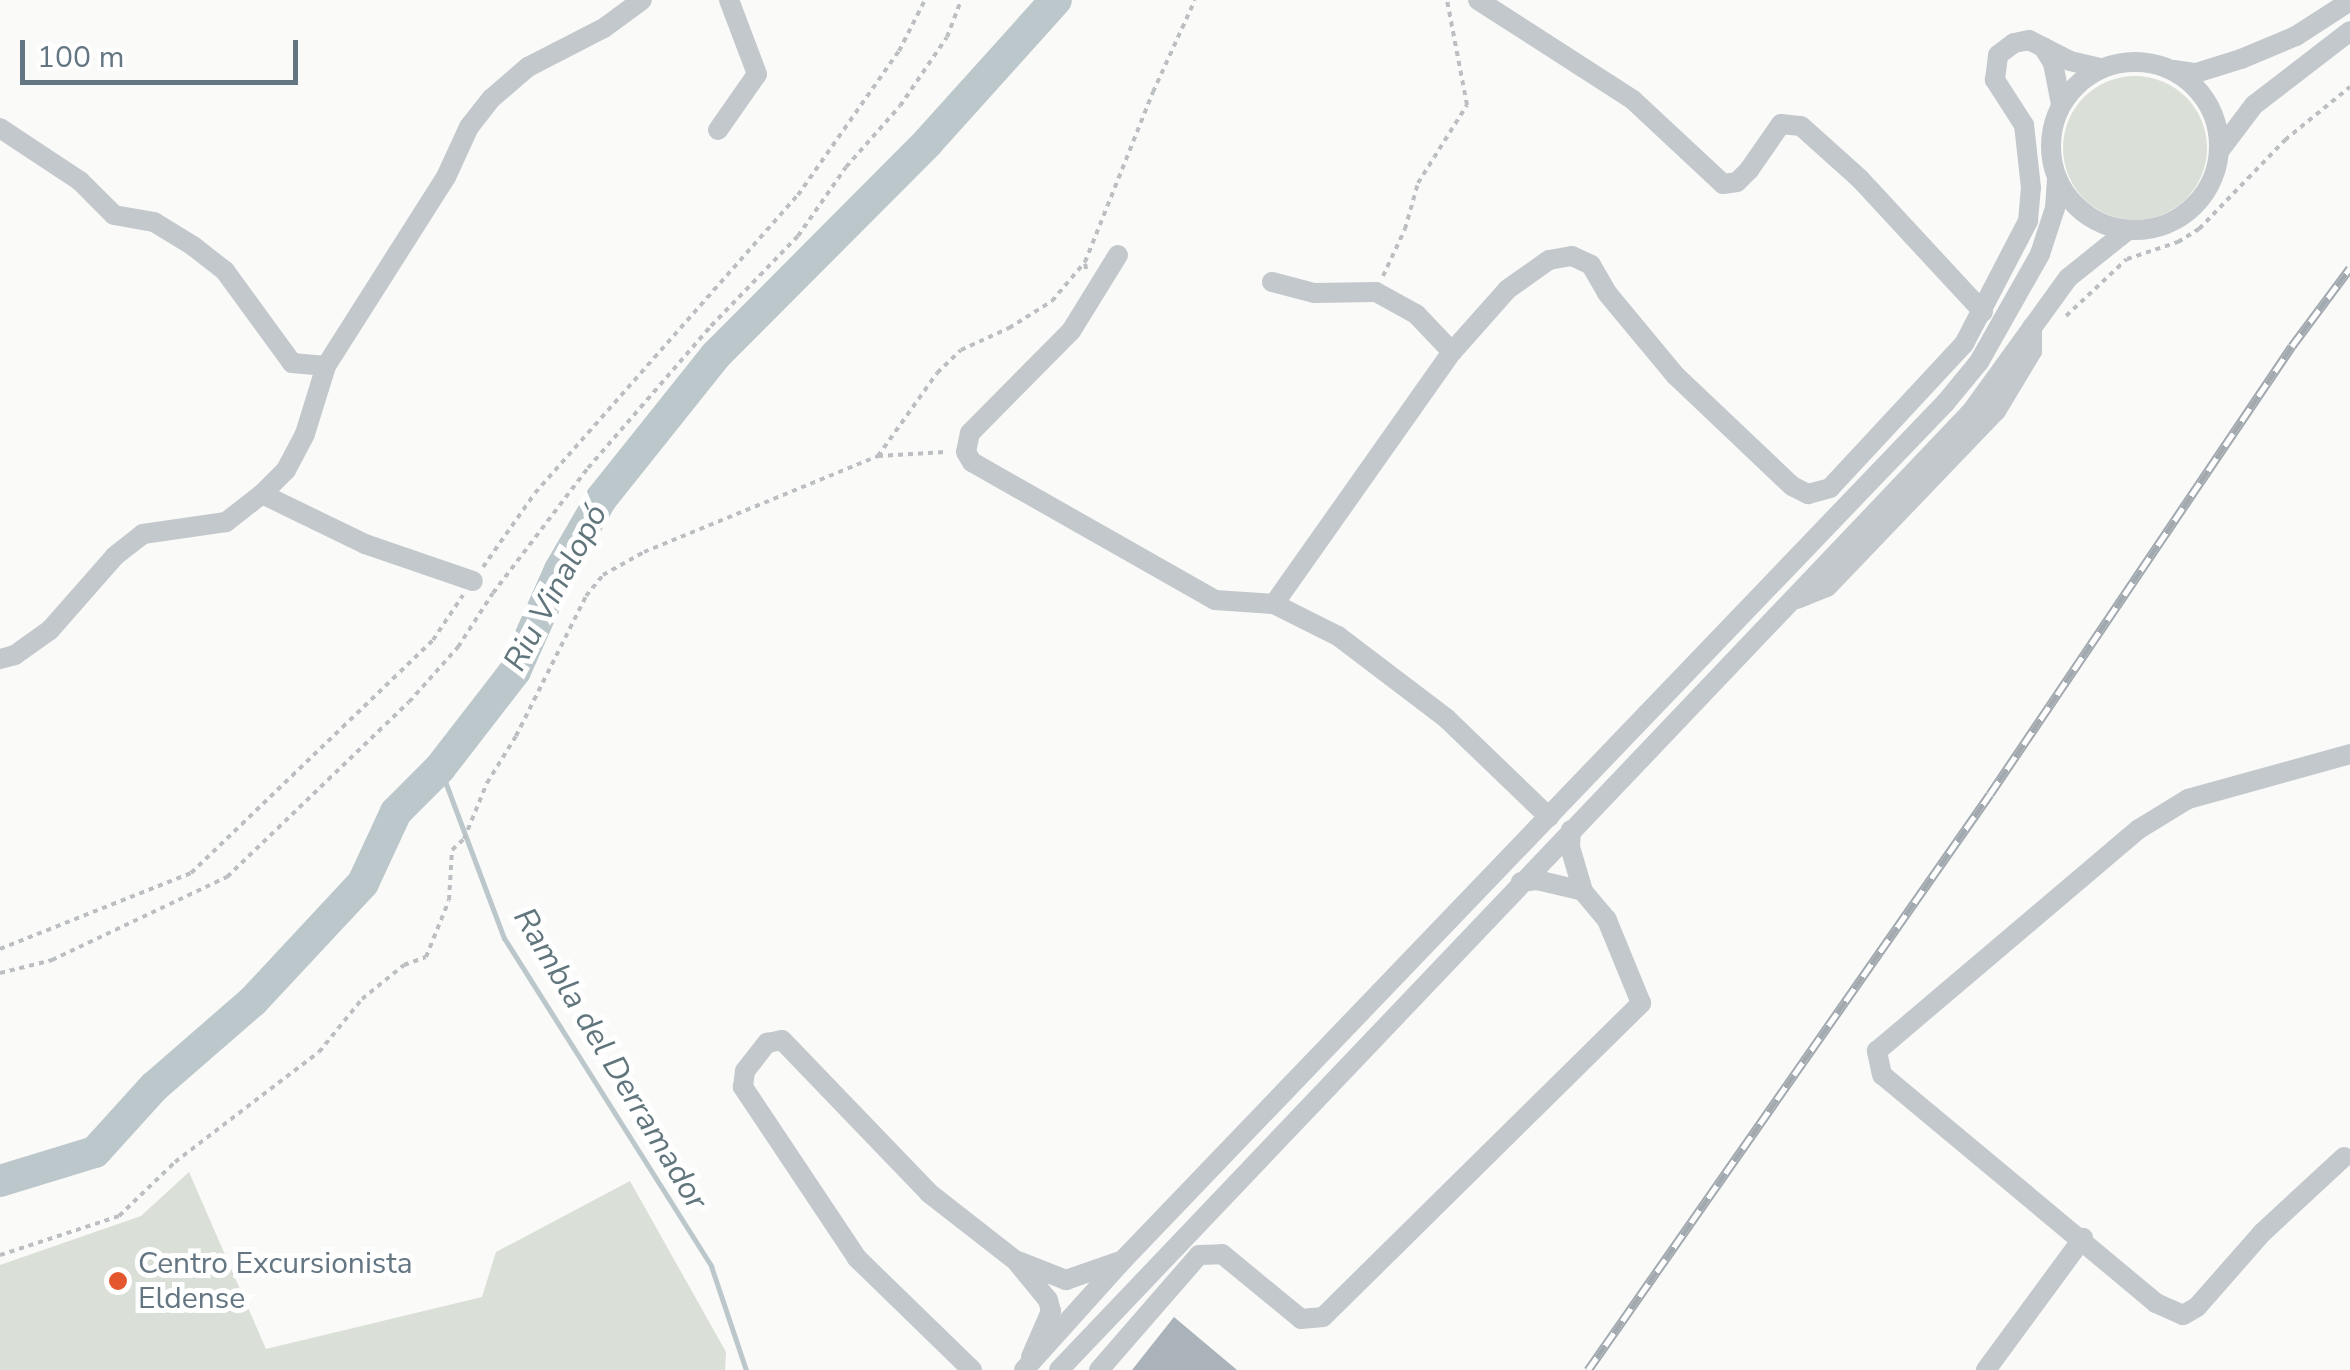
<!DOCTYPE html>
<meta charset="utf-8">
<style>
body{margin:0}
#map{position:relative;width:2350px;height:1370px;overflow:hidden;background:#fafaf8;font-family:"Nunito Sans",sans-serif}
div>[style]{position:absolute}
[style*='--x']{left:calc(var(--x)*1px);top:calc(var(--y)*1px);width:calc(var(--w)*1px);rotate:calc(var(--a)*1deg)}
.green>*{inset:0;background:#dadfd7}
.round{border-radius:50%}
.stream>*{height:5px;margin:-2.5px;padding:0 2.5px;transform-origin:2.5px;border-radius:2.5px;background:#bbc7cb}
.river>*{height:32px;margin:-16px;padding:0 16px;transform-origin:16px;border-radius:16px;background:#bbc7cb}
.building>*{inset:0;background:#aab3b9}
.path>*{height:4px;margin-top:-2px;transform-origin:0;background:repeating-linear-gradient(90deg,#bbbfc2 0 5px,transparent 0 10px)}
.minor>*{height:20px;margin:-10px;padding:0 10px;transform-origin:10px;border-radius:10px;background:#c3c8cc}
.minor>.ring{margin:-10px;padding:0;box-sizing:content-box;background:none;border:20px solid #c3c8cc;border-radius:50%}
.rail>*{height:9px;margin-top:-4.5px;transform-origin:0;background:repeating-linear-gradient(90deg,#fff 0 15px,#a2aab0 0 30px);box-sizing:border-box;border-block:2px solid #a2aab0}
.dots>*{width:28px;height:28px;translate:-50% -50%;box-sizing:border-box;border:5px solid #fff;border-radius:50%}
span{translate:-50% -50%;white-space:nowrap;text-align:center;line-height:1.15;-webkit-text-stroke:10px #fff;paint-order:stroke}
.poi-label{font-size:30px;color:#657683}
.left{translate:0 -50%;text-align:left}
.water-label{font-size:32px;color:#60757c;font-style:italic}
.scale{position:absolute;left:20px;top:40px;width:278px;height:45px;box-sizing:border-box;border:5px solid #657683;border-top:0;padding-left:12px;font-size:30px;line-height:35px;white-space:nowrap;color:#657683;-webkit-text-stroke:8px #fff;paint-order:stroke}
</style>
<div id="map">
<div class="green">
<div class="round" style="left:2063px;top:76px;width:144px;height:144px"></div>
<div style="clip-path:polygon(189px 1172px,266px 1349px,482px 1297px,496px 1252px,630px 1181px,726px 1352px,725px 1370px,0 1370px,0 1265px,141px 1216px)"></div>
</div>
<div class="stream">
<div style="--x:440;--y:768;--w:182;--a:69.4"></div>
<div style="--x:504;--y:938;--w:388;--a:57.7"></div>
<div style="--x:711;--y:1266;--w:110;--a:71.4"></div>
</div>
<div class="river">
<div style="--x:0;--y:1181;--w:99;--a:-17"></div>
<div style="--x:95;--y:1152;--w:88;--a:-47.8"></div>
<div style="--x:154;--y:1087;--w:131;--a:-41"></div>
<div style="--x:253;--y:1001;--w:161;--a:-47"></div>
<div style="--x:363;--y:883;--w:78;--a:-65.1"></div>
<div style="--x:396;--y:812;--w:62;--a:-45"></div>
<div style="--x:440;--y:768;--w:123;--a:-52.3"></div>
<div style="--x:515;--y:671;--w:111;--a:-66"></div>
<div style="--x:560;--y:570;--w:82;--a:-60"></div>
<div style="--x:601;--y:499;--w:183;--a:-51.4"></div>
<div style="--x:715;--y:356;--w:302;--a:-45.1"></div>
<div style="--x:928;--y:142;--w:191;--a:-48"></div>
</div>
<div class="building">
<div style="clip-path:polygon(1174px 1317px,1237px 1370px,1132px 1370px)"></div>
</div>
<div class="path">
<div style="--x:1086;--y:269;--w:7;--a:-98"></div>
<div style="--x:1085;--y:262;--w:183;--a:-68.2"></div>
<div style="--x:1153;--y:92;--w:101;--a:-65.5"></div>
<div style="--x:1383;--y:276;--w:52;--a:-64.9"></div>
<div style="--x:1405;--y:229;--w:48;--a:-74.2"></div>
<div style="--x:1418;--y:183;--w:92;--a:-57.9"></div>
<div style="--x:1467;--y:105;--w:107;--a:-100.8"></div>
<div style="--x:2066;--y:316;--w:83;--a:-43.1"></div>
<div style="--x:2127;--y:259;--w:54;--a:-18.4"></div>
<div style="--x:2178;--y:242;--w:25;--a:-32"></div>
<div style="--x:2199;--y:229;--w:124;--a:-46"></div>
<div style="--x:2285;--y:140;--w:84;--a:-39.2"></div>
<div style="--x:878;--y:456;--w:102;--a:-54.6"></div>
<div style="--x:937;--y:373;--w:33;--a:-44"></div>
<div style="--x:961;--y:350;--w:53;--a:-24.6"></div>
<div style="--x:1009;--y:328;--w:51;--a:-32.1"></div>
<div style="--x:1052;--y:301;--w:51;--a:-49.8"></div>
<div style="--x:483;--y:567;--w:90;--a:-54.9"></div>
<div style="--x:535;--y:493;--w:397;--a:-48.6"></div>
<div style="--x:798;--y:195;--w:176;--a:-55"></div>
<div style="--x:899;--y:51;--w:57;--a:-63"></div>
<div style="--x:0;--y:949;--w:206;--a:-21.7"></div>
<div style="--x:191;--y:873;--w:336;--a:-43.9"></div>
<div style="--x:433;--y:640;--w:54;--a:-56.3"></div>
<div style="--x:0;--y:973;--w:54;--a:-14"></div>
<div style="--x:52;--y:960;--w:194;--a:-25.4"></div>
<div style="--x:227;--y:877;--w:252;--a:-43.9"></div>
<div style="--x:409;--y:702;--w:74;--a:-48.3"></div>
<div style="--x:458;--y:647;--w:64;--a:-57.1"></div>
<div style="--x:493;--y:593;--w:157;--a:-52.8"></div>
<div style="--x:588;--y:468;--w:188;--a:-49.1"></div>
<div style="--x:711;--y:326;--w:125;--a:-46"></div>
<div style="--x:798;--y:236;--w:84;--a:-55.2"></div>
<div style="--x:846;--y:167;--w:81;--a:-48.5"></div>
<div style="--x:900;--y:106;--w:83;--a:-55.7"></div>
<div style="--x:947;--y:37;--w:40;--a:-69"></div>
<div style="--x:0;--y:1255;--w:125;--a:-18.1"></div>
<div style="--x:119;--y:1216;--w:78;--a:-44"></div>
<div style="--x:175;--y:1162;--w:181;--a:-37.4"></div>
<div style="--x:319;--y:1052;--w:68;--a:-50.9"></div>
<div style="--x:362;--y:999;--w:54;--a:-39"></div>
<div style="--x:404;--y:965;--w:23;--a:-20"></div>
<div style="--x:426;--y:957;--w:61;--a:-68"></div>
<div style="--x:449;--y:900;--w:50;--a:-86.6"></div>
<div style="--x:452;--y:850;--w:16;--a:-43"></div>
<div style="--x:464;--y:839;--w:61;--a:-67.7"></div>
<div style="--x:487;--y:783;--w:55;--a:-58.3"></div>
<div style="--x:516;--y:736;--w:157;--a:-63.4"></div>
<div style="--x:586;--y:596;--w:27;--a:-51"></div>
<div style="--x:603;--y:575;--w:47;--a:-29.3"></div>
<div style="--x:644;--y:552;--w:253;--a:-22.3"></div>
<div style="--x:878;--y:456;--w:68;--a:-3.4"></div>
</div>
<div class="minor">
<div style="--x:1478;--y:0;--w:184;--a:32.8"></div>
<div style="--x:1633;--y:100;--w:123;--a:43"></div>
<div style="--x:1723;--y:184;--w:14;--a:-8"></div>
<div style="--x:1737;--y:182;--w:17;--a:-45"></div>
<div style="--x:1749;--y:170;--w:56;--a:-55.2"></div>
<div style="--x:1781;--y:124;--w:20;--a:6"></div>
<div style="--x:1801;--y:126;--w:79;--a:41.9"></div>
<div style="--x:1860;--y:179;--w:181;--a:47.2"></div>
<div style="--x:2043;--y:47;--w:19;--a:58"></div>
<div style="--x:2053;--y:63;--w:42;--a:79"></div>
<div class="ring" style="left:2051px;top:62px;width:148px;height:148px"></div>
<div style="--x:2174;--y:70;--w:22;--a:8"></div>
<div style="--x:2196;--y:73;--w:47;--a:-17.3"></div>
<div style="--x:2241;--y:59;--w:60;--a:-22.7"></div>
<div style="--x:2296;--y:36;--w:64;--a:-32.9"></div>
<div style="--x:0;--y:128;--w:96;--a:33.5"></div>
<div style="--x:80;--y:181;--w:48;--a:45"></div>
<div style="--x:114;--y:215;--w:41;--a:9.9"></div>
<div style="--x:154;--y:222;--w:46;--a:31.6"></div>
<div style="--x:193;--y:246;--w:41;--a:38"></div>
<div style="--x:225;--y:271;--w:114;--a:53.9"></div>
<div style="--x:292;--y:363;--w:34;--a:5"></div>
<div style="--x:326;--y:366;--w:71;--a:107.2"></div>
<div style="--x:305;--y:434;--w:41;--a:117.8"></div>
<div style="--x:286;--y:470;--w:34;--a:135"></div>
<div style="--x:262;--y:494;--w:46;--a:142.1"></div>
<div style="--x:226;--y:522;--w:84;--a:171.8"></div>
<div style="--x:143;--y:534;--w:36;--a:142"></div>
<div style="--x:115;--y:556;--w:98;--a:131.3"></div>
<div style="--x:50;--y:630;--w:43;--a:144.5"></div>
<div style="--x:15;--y:655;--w:16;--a:165"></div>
<div style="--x:718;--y:130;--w:68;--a:-55.1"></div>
<div style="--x:757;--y:74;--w:79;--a:-110.7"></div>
<div style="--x:2220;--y:150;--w:56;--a:-52.9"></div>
<div style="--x:2254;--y:105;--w:121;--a:-37.6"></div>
<div style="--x:1118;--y:255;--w:89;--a:121.7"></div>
<div style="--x:1071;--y:331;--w:144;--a:134.7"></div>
<div style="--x:970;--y:433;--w:19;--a:102"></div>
<div style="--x:966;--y:452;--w:12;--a:59"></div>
<div style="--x:972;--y:462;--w:279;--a:29.6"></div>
<div style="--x:1215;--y:600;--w:59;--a:3.9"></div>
<div style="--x:1274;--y:604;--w:72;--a:26.6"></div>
<div style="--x:1338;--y:636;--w:136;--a:37.2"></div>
<div style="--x:1446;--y:718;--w:143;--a:43.9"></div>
<div style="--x:1272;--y:282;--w:43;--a:14.7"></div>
<div style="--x:1314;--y:293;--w:62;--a:-0.9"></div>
<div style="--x:1376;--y:292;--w:46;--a:28.8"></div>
<div style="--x:1416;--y:314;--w:52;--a:46.5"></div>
<div style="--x:326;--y:366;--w:224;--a:-57.6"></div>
<div style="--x:446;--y:177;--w:55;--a:-65.3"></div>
<div style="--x:469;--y:127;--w:37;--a:-52"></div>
<div style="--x:492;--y:98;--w:48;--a:-40.7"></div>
<div style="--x:528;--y:67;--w:85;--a:-27.2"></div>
<div style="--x:604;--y:28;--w:47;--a:-36.4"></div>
<div style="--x:262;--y:494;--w:114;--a:25.9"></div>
<div style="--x:365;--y:544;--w:114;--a:18.9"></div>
<div style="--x:1797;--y:599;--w:32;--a:-22"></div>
<div style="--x:1827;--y:587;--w:244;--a:-46.2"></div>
<div style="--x:1996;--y:411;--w:70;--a:-59"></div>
<div style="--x:2032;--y:351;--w:24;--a:-90"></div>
<div style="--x:1274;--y:604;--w:309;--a:-54.8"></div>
<div style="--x:1452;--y:352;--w:84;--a:-48.4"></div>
<div style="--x:1508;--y:289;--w:50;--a:-35.3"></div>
<div style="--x:1549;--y:260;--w:23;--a:-10"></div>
<div style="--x:1572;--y:256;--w:21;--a:25"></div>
<div style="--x:1591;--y:265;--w:32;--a:60"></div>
<div style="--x:1607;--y:293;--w:107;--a:50.3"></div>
<div style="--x:1675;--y:375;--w:161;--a:43.5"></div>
<div style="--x:1792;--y:486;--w:18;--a:27"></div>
<div style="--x:1808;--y:494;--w:23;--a:-15"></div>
<div style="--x:1830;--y:488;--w:197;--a:-47.1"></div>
<div style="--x:1964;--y:344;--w:139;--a:-62.5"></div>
<div style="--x:2028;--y:221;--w:33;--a:-85"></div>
<div style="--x:2031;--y:188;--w:63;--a:-96.3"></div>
<div style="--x:2024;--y:125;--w:54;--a:-122.8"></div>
<div style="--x:1995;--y:80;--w:25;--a:-83"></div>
<div style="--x:1998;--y:55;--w:20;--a:-37"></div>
<div style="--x:2014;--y:43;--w:15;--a:-11"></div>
<div style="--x:2029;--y:40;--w:46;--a:27.1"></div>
<div style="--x:2070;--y:61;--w:32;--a:13"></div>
<div style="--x:1521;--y:882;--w:16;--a:-7"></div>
<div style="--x:1537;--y:880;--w:47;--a:13.4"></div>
<div style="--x:2344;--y:1157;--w:112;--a:137.2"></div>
<div style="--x:2262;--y:1233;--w:98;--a:131.3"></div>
<div style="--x:2197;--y:1307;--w:16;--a:150"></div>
<div style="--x:2183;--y:1315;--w:30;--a:-156"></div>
<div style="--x:2156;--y:1303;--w:356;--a:-140.2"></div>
<div style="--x:1882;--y:1075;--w:25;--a:-102"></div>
<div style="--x:1877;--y:1051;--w:343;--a:-40.3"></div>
<div style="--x:2139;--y:829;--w:57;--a:-31.5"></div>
<div style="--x:2188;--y:799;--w:168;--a:-15.5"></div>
<div style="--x:1018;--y:1261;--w:52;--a:21.6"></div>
<div style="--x:1066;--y:1280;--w:54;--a:-19.4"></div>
<div style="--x:972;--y:1370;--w:161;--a:-135.8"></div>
<div style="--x:857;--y:1258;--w:206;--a:-123.7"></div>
<div style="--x:743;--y:1087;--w:16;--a:-83"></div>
<div style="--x:745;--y:1071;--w:36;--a:-52"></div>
<div style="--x:767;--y:1043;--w:15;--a:-11"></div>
<div style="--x:782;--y:1040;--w:212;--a:46.1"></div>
<div style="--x:929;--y:1193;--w:110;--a:38"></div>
<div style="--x:1016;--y:1261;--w:50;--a:50.6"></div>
<div style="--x:1048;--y:1300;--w:11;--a:75"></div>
<div style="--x:1051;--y:1311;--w:50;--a:113.5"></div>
<div style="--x:1024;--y:1370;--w:148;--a:-48"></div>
<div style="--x:1123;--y:1260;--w:1189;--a:-46.19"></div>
<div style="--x:1946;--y:402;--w:52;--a:-50.5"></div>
<div style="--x:1979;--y:362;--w:124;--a:-60.5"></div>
<div style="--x:2040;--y:254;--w:48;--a:-71.9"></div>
<div style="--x:2055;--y:208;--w:30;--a:-86"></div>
<div style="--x:1059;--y:1370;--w:1323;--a:-46.41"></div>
<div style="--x:1971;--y:412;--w:165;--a:-54.1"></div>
<div style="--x:2068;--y:278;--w:77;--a:-38.7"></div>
<div style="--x:1099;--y:1370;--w:152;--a:-49"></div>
<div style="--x:1199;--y:1255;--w:23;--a:-2"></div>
<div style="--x:1222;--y:1254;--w:102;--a:39.4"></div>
<div style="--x:1301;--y:1319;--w:22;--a:-5"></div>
<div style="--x:1323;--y:1317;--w:447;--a:-44.6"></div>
<div style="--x:1641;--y:1003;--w:90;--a:-112.3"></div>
<div style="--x:1607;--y:920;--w:38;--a:-130"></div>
<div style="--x:1583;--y:891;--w:46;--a:-106.5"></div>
<div style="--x:1570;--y:847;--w:17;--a:-87"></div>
<div style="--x:1986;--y:1370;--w:164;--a:-53.7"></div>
</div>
<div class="rail">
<div style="--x:1588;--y:1370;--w:702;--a:-55.09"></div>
<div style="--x:1990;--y:794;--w:540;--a:-56.02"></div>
<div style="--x:2292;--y:346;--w:97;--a:-53.4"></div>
</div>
<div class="dots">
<div style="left:118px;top:1281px;background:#e4572e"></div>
</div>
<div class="poi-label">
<span class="left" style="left:138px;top:1281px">Centro Excursionista<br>Eldense</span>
</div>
<div class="water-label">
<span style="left:556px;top:588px;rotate:-62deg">Riu Vinalopó</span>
<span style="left:610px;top:1059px;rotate:59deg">Rambla del Derramador</span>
</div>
<div class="scale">100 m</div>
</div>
